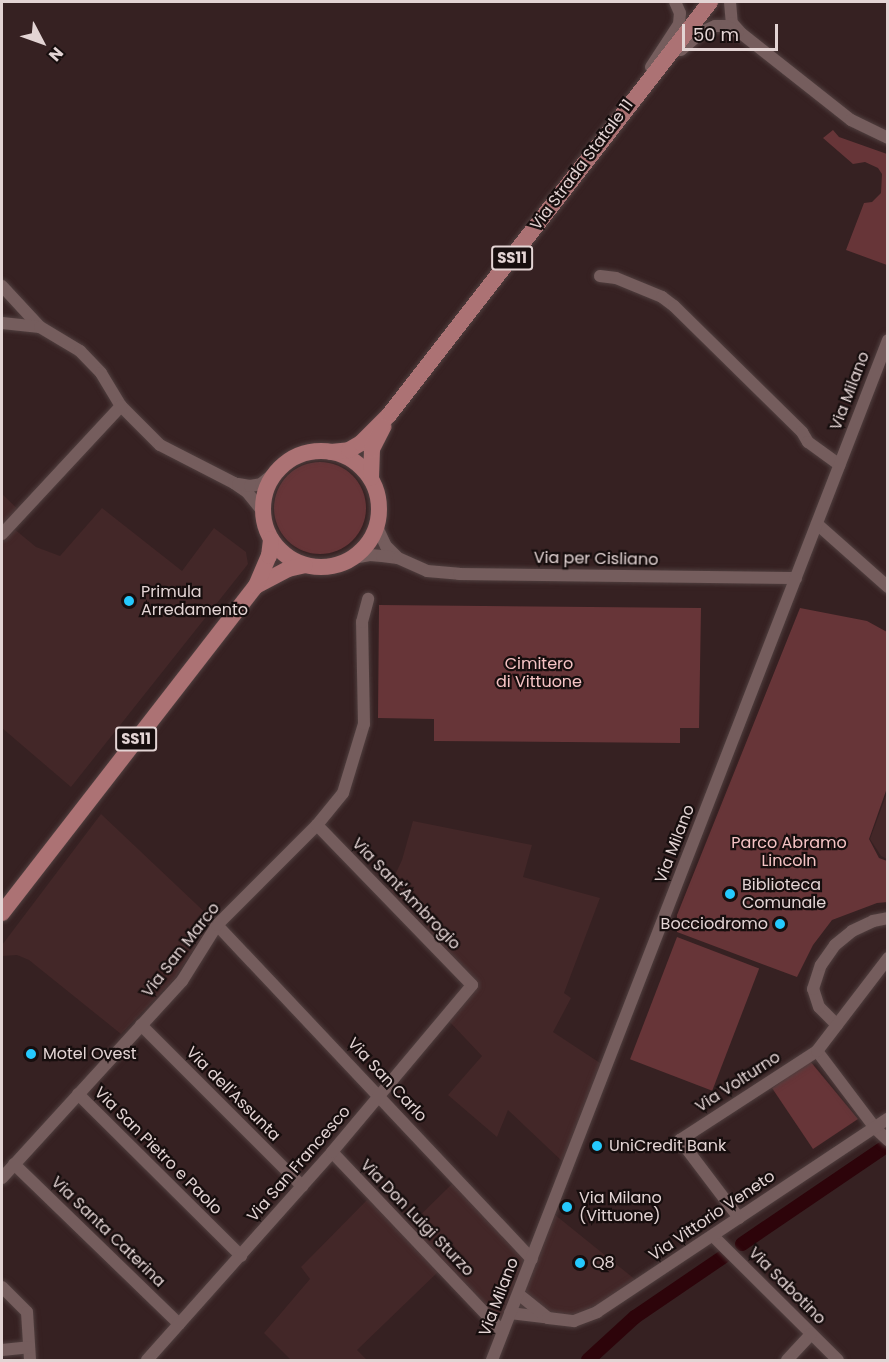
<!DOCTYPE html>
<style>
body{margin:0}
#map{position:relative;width:889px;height:1362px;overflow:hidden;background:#362122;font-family:Poppins,sans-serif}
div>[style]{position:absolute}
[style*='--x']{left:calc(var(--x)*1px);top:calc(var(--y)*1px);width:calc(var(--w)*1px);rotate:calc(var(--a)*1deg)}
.built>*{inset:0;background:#432728}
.green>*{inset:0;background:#673538;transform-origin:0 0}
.round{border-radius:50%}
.canal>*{height:14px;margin:-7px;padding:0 7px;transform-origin:7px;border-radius:7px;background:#2d040a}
.roads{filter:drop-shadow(0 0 2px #503f3f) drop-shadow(0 0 2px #503f3f)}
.minor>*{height:12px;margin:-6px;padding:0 6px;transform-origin:6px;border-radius:6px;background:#755d5d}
.major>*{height:16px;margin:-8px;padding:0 8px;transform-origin:8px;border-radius:8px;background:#ac7274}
.major>.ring{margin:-8px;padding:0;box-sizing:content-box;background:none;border:16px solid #ac7274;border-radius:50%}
.dots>*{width:16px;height:16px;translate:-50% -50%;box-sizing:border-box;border:3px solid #170e0e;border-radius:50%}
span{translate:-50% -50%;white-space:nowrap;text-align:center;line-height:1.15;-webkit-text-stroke:4.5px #170e0e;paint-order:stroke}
.shield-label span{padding:2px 4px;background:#170e0e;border:2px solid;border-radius:4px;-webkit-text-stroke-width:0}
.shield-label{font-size:15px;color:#e3d4d4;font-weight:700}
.street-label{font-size:16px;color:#e3d4d4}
.poi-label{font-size:16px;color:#e3d4d4}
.left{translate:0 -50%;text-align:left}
.right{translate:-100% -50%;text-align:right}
.park-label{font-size:16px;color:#f5c3c4}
.frame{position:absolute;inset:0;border:3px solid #e3d4d4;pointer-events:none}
.north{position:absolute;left:12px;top:12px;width:60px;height:60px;-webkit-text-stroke:4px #170e0e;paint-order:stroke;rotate:131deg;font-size:16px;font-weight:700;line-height:24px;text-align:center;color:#e3d4d4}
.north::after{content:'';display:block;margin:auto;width:21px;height:27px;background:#e3d4d4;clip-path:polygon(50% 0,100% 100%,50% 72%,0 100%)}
.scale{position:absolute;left:682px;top:24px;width:96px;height:27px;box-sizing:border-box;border:3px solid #e3d4d4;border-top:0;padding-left:8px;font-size:18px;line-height:21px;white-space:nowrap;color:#e3d4d4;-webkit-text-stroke:4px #170e0e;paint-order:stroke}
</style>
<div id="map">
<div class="built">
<div style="clip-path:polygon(2px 494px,25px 516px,13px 528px,36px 547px,60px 556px,102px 508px,182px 571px,214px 528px,246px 552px,248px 564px,71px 787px,2px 728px)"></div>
<div style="clip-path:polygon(887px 793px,887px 859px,881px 856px,870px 839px)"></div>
<div style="clip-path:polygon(101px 814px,213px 920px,175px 978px,121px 1034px,29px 960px,17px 955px,2px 956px,2px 945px)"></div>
<div style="clip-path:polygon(413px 821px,532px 845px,523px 877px,600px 898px,564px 993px,571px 998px,553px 1032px,603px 1065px,564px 1163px,508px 1110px,497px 1137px,448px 1095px,482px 1056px,448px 1020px,478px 986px,387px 892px,402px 860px)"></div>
<div style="clip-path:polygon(454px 1182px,527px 1260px,498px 1332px,439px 1271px,357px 1350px,367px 1360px,291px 1360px,264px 1333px,310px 1279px,301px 1267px,369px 1198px,402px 1233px)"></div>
<div style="clip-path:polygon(554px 1214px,637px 1281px,596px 1308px,574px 1317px,550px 1314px,523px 1292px)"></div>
</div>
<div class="green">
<div style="clip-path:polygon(833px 130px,839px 137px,887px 154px,887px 265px,846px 250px,864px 203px,872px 202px,881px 193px,882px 174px,878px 168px,865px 162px,853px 164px,823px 138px)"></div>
<div class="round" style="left:274px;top:462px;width:92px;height:92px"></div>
<div style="clip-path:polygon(379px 605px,701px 608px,699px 728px,680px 728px,680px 743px,434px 741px,434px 719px,378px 718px)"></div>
<div style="clip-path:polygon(800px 608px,867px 621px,887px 632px,887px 788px,869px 839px,879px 858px,887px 861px,888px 902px,877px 903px,832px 920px,813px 945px,797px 977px,677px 932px,677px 915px)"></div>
<div style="left:677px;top:937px;width:88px;height:131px;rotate:21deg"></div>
<div style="clip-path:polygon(810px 1061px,858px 1119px,813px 1149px,772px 1088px)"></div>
</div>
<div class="canal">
<div style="--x:742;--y:1244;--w:169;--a:-34.2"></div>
<div style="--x:588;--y:1360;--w:64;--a:-42.5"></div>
<div style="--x:635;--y:1317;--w:107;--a:-34.3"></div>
</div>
<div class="roads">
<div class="minor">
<div style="--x:730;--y:2;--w:21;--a:85"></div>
<div style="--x:732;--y:23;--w:15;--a:48"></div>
<div style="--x:742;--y:34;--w:139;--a:38.3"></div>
<div style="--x:851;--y:120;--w:41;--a:25.9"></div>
<div style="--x:681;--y:50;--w:28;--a:-41"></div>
<div style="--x:702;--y:32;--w:14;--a:-25"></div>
<div style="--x:715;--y:26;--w:11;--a:0"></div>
<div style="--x:726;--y:26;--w:13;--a:27"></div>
<div style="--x:651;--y:67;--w:51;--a:-56.9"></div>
<div style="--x:679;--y:24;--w:11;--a:-85"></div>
<div style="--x:680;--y:13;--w:12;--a:-114"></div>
<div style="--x:600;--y:276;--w:16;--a:7"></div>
<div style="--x:616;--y:278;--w:50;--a:22.4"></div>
<div style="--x:662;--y:297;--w:15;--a:37"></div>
<div style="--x:674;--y:306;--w:180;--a:44.5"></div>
<div style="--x:802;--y:432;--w:12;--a:59"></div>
<div style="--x:808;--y:442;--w:39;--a:36"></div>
<div style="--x:2;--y:286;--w:56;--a:47.2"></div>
<div style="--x:2;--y:323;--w:38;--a:6"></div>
<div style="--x:40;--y:327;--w:47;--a:31"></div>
<div style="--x:80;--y:351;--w:30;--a:46"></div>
<div style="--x:101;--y:373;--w:39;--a:59"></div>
<div style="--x:121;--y:406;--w:55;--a:45"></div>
<div style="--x:160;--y:445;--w:83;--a:27.2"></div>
<div style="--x:234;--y:483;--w:16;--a:35"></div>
<div style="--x:247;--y:492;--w:26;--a:51"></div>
<div style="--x:238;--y:484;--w:12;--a:9"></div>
<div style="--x:250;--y:486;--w:11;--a:-10"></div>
<div style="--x:261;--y:484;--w:21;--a:-39"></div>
<div style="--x:817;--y:524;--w:95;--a:41.6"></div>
<div style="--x:377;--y:527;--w:21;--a:65"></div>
<div style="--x:386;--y:546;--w:17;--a:45"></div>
<div style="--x:2;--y:534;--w:175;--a:-47.1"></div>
<div style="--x:353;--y:558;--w:17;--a:-10"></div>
<div style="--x:370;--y:555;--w:12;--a:5"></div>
<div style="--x:382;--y:556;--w:16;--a:7"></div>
<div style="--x:398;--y:558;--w:32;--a:24"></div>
<div style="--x:427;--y:571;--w:32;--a:5"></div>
<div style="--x:459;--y:574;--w:337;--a:0.7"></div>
<div style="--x:217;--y:925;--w:459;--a:46.7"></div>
<div style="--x:141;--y:1025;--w:228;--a:45"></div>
<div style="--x:837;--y:1025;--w:25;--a:-135"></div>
<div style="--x:819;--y:1007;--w:19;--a:-108"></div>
<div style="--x:813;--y:989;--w:25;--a:-72"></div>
<div style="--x:821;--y:965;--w:24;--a:-55"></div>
<div style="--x:835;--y:945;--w:22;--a:-39"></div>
<div style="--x:852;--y:931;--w:23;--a:-25"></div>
<div style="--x:873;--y:921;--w:15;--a:-11"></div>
<div style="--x:817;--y:1051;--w:96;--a:53"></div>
<div style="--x:875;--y:1128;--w:18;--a:43"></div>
<div style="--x:78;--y:1094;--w:230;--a:44.8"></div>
<div style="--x:332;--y:1152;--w:248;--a:46.5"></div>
<div style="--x:14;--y:1164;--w:230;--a:44.1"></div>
<div style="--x:2;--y:1178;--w:267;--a:-47.6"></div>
<div style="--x:182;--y:981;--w:66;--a:-58"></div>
<div style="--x:217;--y:925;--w:141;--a:-45"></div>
<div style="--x:317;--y:825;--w:41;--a:-50.9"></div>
<div style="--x:343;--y:793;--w:72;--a:-73.1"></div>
<div style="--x:364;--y:724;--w:102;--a:-91.1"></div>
<div style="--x:362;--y:622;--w:24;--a:-75"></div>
<div style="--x:739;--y:1218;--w:98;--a:-127.1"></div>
<div style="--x:680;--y:1140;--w:163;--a:-33"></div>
<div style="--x:817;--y:1051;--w:117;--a:-52.6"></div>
<div style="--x:713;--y:1236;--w:176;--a:44.8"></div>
<div style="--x:2;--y:1287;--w:35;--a:45"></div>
<div style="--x:27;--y:1312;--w:48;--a:86.4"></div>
<div style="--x:510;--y:1313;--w:38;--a:7"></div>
<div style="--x:548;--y:1318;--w:38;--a:-141"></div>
<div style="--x:548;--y:1318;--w:26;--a:7"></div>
<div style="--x:574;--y:1321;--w:25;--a:-21"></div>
<div style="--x:597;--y:1312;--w:349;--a:-33.6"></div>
<div style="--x:2;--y:1350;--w:27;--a:-6"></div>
<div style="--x:147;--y:1360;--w:278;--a:-48.3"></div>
<div style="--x:332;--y:1152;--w:218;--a:-50"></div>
<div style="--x:472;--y:985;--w:223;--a:-134.1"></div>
<div style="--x:492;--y:1360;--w:1094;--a:-68.78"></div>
<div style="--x:787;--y:1360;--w:35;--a:-47"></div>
</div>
<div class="major">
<div class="ring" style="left:263px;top:451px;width:100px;height:100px"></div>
<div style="--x:331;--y:452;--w:18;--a:-6"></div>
<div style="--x:349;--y:450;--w:14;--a:-30"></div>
<div style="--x:361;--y:443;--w:40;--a:-45"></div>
<div style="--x:389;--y:415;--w:523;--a:-52.14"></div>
<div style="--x:371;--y:478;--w:29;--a:-88"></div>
<div style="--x:372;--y:449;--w:25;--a:-63"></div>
<div style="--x:256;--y:586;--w:36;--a:-28"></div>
<div style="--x:288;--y:569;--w:17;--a:-13"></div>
<div style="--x:2;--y:913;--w:414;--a:-52.2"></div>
<div style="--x:256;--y:586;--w:33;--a:-67"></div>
<div style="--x:269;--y:556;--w:17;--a:-83"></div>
</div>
</div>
<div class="dots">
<div style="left:129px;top:601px;background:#25c9fe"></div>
<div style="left:730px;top:894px;background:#25c9fe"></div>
<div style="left:780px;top:924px;background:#25c9fe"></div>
<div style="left:31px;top:1054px;background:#25c9fe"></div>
<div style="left:597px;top:1146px;background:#25c9fe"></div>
<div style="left:567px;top:1207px;background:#25c9fe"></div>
<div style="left:580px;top:1263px;background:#25c9fe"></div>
</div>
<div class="shield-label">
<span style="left:512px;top:258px">SS11</span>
<span style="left:136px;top:739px">SS11</span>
</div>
<div class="street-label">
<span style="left:582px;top:165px;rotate:-53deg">Via Strada Statale 11</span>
<span style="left:850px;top:391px;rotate:-69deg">Via Milano</span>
<span style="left:596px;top:559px;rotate:1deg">Via per Cisliano</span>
<span style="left:675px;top:844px;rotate:-69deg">Via Milano</span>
<span style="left:406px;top:894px;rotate:46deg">Via Sant'Ambrogio</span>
<span style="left:181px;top:950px;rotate:-52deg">Via San Marco</span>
<span style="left:387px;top:1080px;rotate:47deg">Via San Carlo</span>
<span style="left:738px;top:1082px;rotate:-33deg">Via Volturno</span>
<span style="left:233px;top:1094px;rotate:45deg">Via dell'Assunta</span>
<span style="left:158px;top:1151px;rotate:45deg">Via San Pietro e Paolo</span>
<span style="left:299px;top:1164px;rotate:-49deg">Via San Francesco</span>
<span style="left:712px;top:1216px;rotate:-34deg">Via Vittorio Veneto</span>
<span style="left:417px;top:1218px;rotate:46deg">Via Don Luigi Sturzo</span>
<span style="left:108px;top:1232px;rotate:44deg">Via Santa Caterina</span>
<span style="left:787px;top:1286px;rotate:45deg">Via Sabotino</span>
<span style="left:499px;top:1297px;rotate:-69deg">Via Milano</span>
</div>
<div class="poi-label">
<span class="left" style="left:141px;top:601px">Primula<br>Arredamento</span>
<span class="left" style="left:742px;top:894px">Biblioteca<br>Comunale</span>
<span class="right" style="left:768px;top:924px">Bocciodromo</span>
<span class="left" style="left:43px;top:1054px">Motel Ovest</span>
<span class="left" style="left:609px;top:1146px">UniCredit Bank</span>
<span class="left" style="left:579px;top:1207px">Via Milano<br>(Vittuone)</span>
<span class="left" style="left:592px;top:1263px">Q8</span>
</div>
<div class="park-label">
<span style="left:539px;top:673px">Cimitero<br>di Vittuone</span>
<span style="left:789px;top:852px">Parco Abramo<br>Lincoln</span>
</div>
<div class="frame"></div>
<div class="north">N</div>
<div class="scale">50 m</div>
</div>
